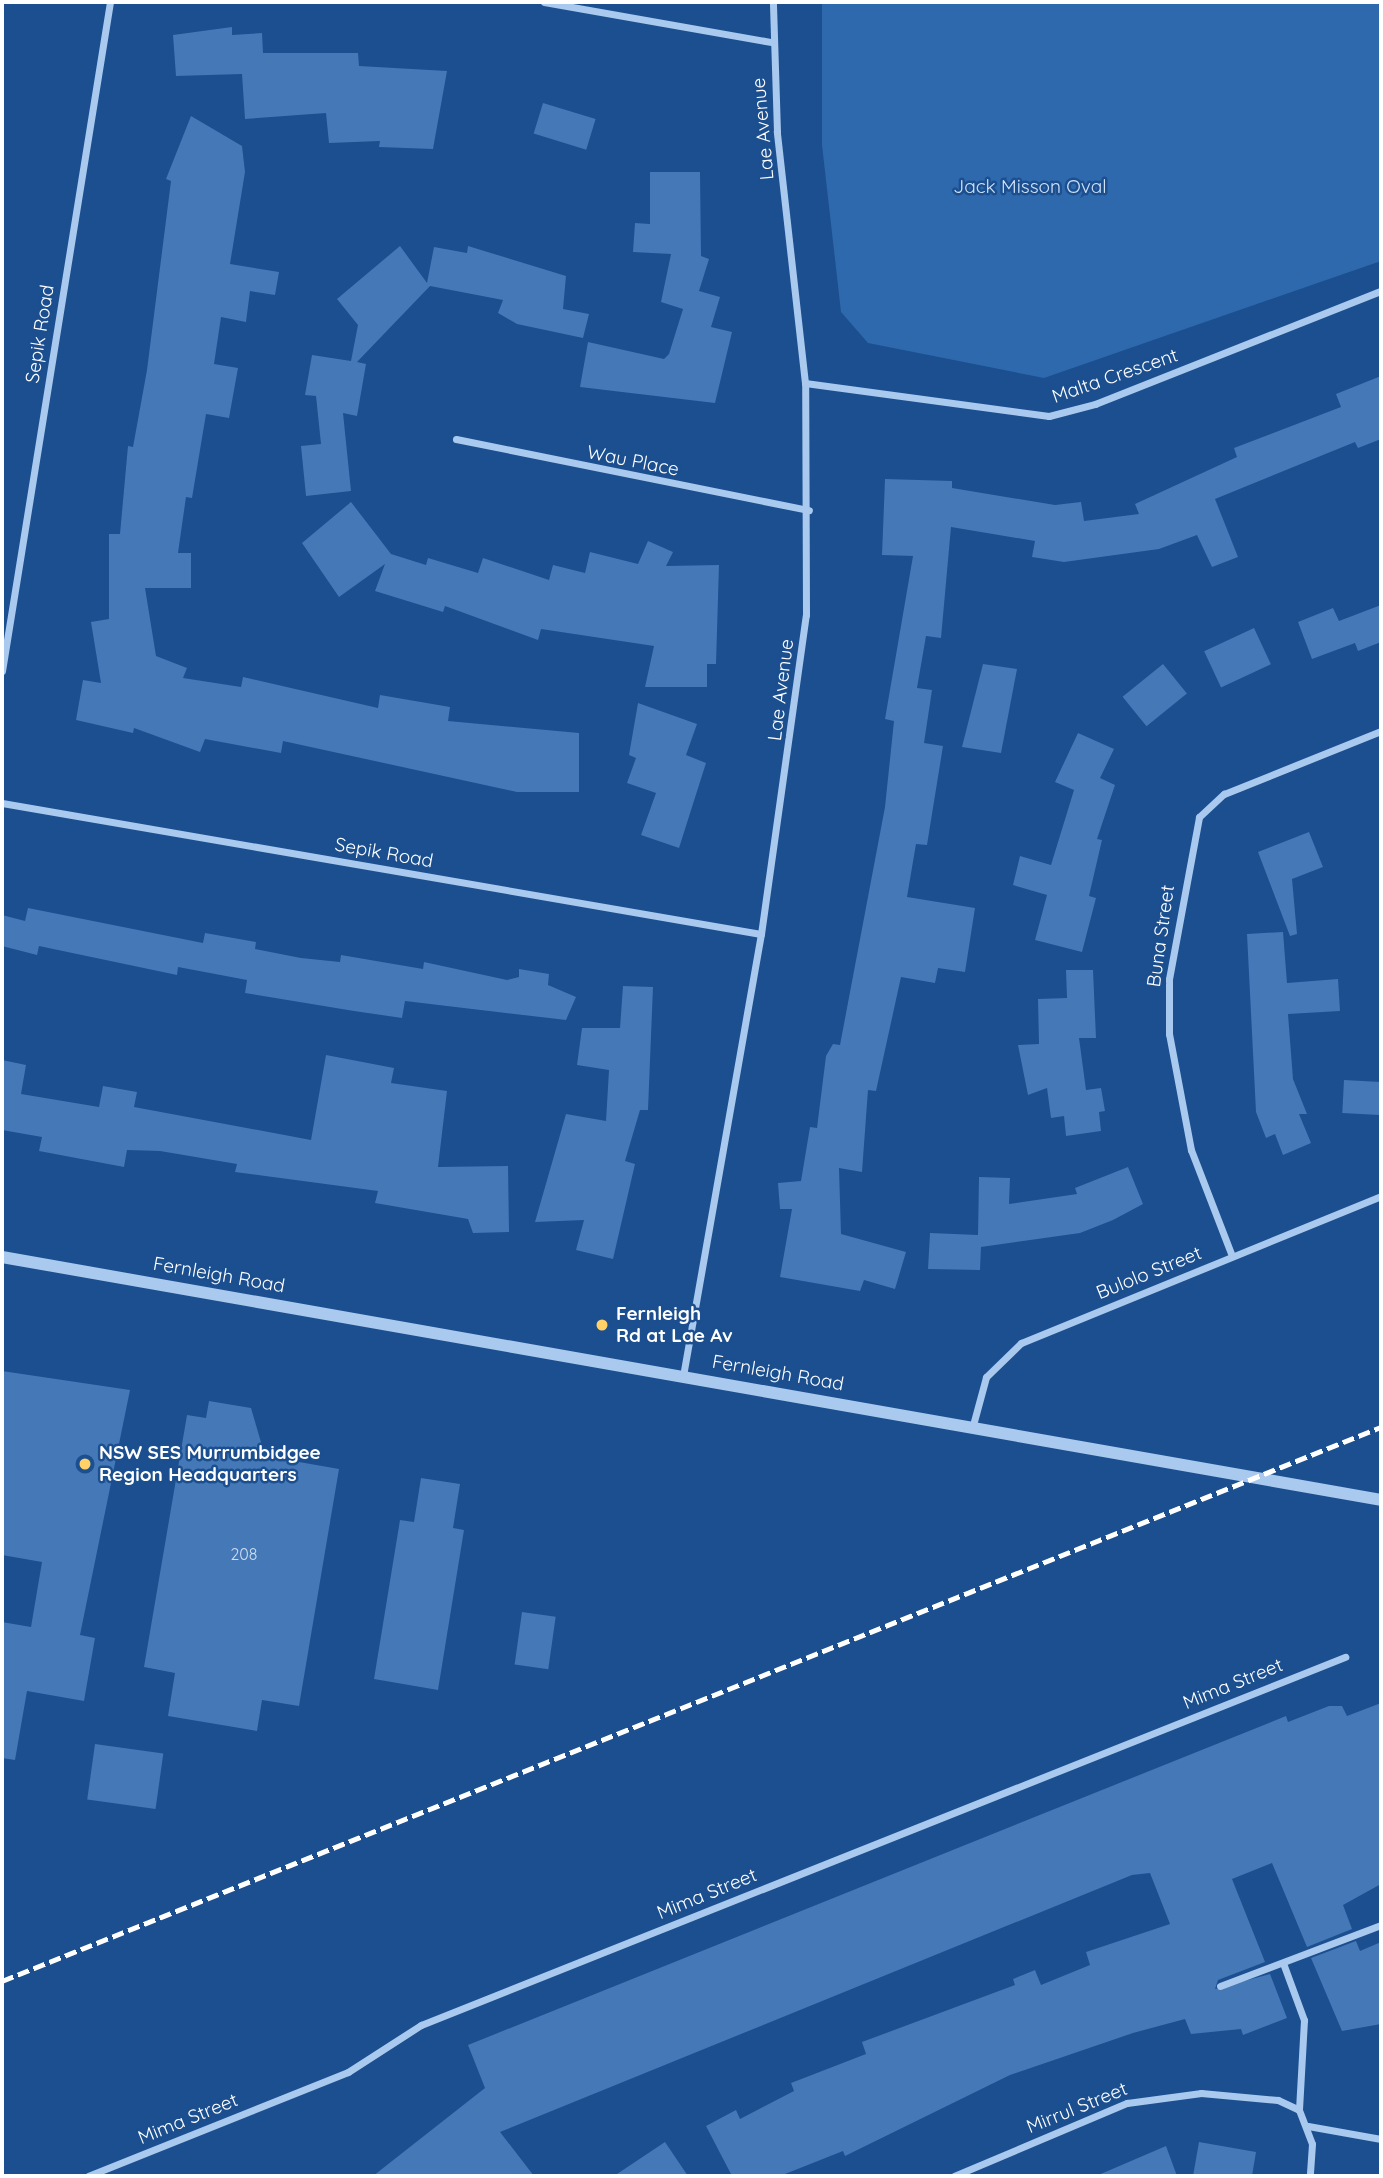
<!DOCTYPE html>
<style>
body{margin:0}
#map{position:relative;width:1383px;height:2178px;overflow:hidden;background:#1b4f8f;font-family:Quicksand,sans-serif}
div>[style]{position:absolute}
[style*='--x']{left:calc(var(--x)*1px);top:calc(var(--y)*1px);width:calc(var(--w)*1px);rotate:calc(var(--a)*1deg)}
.green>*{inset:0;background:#2e69ad}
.building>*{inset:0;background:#4478b7;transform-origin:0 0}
.minor>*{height:7px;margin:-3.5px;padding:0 3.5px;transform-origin:3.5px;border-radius:3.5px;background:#a9c9ee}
.tertiary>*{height:12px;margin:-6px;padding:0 6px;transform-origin:6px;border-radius:6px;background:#a9c9ee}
.rail>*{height:5px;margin-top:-2.5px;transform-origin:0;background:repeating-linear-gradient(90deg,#fff 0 12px,transparent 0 17px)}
.dots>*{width:19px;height:19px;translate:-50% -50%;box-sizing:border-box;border:4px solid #1b4f8f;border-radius:50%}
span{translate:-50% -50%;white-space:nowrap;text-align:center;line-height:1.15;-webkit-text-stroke:5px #1b4f8f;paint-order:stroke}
.number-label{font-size:16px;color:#d0dded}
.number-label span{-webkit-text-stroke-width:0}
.street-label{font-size:19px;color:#fff}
.park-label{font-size:19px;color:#cfe3fa}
.poi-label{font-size:19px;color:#fff;font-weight:700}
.left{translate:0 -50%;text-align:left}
.frame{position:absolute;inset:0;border:4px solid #fff;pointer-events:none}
</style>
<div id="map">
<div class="green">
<div style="clip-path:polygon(822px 2px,1381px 2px,1381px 261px,1044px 378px,868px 343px,841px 312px,822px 145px)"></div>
</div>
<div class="building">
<div style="clip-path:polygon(232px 27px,232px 35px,262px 33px,263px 53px,358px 53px,359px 66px,447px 71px,433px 149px,379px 147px,380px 141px,329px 143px,326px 113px,245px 119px,242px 74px,176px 76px,173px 35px)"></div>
<div style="left:543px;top:103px;width:55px;height:32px;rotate:17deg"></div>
<div style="clip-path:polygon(191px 116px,242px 146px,245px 172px,230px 264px,279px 272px,275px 295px,250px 291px,246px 322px,221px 317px,214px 364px,238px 368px,229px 418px,206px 414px,192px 498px,186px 497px,178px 553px,191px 553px,191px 588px,145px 588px,156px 656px,187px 668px,183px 678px,241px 687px,243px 677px,378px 708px,380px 695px,450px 707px,448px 721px,579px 733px,579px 792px,517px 792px,283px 741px,281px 753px,205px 739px,200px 752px,134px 728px,133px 733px,76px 720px,83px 680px,101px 683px,91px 622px,109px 619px,109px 534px,120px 534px,128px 446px,133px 447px,147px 370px,171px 181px,166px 179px)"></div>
<div style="clip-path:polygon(650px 172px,700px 172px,701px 256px,709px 259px,699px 291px,720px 297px,711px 327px,732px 332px,715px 403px,580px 387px,588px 342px,664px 359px,669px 354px,683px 309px,661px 302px,671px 254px,633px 252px,635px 223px,650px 224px)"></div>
<div style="clip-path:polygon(400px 246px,427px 283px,434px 247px,467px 253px,468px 246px,566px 276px,563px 309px,589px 314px,583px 338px,517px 324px,498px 313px,503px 300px,430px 286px,357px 362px,366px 364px,357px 416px,343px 413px,351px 491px,306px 496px,301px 446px,321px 444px,316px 396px,305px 395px,312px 355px,351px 361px,358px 325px,337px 299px)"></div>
<div style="clip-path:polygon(1381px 376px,1381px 439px,1358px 448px,1355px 442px,1215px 499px,1238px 557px,1212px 567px,1197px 535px,1159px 549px,1064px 562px,1032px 557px,1035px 541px,951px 527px,941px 638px,926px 636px,917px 688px,932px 690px,924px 743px,943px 746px,927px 845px,916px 844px,907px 897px,975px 908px,965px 972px,938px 968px,935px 983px,901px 977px,876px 1091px,868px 1090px,862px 1172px,839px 1168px,841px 1234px,906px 1252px,895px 1289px,864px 1280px,860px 1291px,780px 1277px,792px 1209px,780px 1209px,778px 1183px,801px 1181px,810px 1127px,817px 1128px,826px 1056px,833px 1044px,840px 1045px,885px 807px,894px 721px,885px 719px,913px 556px,882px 555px,885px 479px,952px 481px,952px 488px,1055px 505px,1081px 502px,1084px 521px,1139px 514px,1135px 504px,1237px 457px,1234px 448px,1341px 407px,1336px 394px)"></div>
<div style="clip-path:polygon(351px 502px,391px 554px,426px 565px,428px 558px,478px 573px,483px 558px,549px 580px,553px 565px,585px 573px,590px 552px,638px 564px,648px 541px,673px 552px,666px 566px,719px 565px,716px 664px,707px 664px,707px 687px,645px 687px,654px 646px,541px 629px,538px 640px,445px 606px,443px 612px,375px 591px,385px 564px,339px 597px,302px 543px)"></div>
<div style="clip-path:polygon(1381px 605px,1381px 642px,1358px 651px,1355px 643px,1312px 659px,1298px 622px,1333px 608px,1339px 621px)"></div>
<div style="left:1254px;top:628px;width:40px;height:55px;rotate:65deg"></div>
<div style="clip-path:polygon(983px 664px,1017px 669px,1001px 753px,962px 747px)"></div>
<div style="left:1163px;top:664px;width:38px;height:52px;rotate:51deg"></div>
<div style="clip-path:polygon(638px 703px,697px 724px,686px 755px,706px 763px,679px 848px,641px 835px,656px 793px,627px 783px,636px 758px,629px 755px)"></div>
<div style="clip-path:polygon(1078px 733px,1114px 749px,1100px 778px,1115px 785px,1097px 839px,1102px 840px,1089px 896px,1096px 898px,1082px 952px,1035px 940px,1047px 895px,1013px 885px,1020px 856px,1051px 865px,1074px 790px,1055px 782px)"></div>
<div style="clip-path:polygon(1309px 832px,1323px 867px,1292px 879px,1297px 934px,1290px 936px,1258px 852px)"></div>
<div style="clip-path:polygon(28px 908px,203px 943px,205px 933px,256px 942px,255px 949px,301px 958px,340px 962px,341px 955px,423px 969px,424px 962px,507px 980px,519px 977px,519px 969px,549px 974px,548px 985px,576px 997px,566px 1020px,405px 1001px,402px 1018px,354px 1011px,245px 993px,247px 980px,178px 967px,177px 975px,39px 946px,37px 955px,2px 946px,2px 915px,25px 921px)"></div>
<div style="clip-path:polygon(1283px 932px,1287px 983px,1338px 979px,1340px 1011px,1288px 1014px,1293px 1079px,1307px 1114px,1299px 1114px,1311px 1143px,1283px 1155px,1275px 1134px,1266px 1138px,1256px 1112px,1247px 934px)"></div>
<div style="clip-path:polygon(1066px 970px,1093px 970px,1096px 1038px,1079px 1038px,1086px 1090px,1101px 1088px,1105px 1111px,1099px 1112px,1101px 1131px,1066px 1136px,1064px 1116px,1051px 1118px,1047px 1088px,1028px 1095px,1018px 1045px,1039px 1044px,1038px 999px,1067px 998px)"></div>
<div style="clip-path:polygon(623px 986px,653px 987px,648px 1110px,640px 1110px,625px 1161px,635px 1164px,613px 1259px,576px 1250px,584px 1220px,535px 1222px,566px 1114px,606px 1121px,609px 1070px,577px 1065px,582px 1028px,620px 1028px)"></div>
<div style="clip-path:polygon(326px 1055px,394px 1068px,391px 1083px,447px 1091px,438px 1167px,508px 1166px,509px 1232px,473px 1233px,468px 1219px,375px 1203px,378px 1191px,235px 1172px,237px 1164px,160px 1151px,127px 1150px,124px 1167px,39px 1151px,42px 1137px,2px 1130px,2px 1060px,26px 1065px,21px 1094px,99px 1107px,103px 1086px,137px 1092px,134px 1107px,311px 1140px)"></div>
<div style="left:1344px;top:1080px;width:37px;height:33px;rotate:3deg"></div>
<div style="clip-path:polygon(1128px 1167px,1143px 1204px,1113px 1220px,1080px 1233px,981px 1247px,980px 1270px,928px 1269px,930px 1233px,978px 1235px,979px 1177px,1010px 1178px,1009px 1204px,1077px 1194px,1075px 1188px)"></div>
<div style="clip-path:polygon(2px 1371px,130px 1390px,80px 1635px,95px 1638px,84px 1701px,27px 1691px,15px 1760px,2px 1758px,2px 1622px,31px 1627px,42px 1562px,2px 1555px)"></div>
<div style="clip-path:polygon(209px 1401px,251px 1408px,265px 1456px,339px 1469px,299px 1706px,262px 1700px,257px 1731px,168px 1716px,175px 1673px,144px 1667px,187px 1415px,206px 1418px)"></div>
<div style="clip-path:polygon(421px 1478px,460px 1484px,453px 1528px,464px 1530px,438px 1690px,374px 1679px,400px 1520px,414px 1522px)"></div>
<div style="left:522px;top:1612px;width:34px;height:53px;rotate:8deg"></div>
<div style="clip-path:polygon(1381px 1703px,1381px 1884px,1343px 1905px,1352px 1929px,1307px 1947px,1272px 1863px,1232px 1879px,1265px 1962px,1218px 1980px,1215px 1989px,1270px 1974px,1287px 2018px,1243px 2035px,1241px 2029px,1191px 2034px,1185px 2019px,1133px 2033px,1010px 2075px,845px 2156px,843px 2151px,780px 2176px,732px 2176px,706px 2126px,736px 2110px,740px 2119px,794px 2091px,791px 2083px,866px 2054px,862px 2042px,1015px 1985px,1013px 1979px,1035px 1970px,1041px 1985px,1090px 1965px,1086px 1952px,1170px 1924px,1150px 1873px,1132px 1875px,500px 2132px,534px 2176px,373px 2176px,485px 2088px,468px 2045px,1286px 1716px,1288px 1722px,1329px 1706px,1342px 1706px,1347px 1716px)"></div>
<div style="left:95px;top:1744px;width:69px;height:56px;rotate:8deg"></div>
<div style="clip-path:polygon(1356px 1941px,1360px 1951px,1381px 1942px,1381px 2024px,1342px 2031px,1311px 1958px)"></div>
<div style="clip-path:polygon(665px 2142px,688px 2176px,614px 2176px)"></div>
<div style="clip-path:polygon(1199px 2142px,1256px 2152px,1252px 2176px,1193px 2176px)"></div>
<div style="clip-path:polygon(1166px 2146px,1177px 2176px,1096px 2176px)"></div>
</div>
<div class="minor">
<div style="--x:544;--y:2;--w:231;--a:10"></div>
<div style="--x:805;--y:383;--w:246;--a:7.7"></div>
<div style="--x:1049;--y:416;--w:48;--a:-14.6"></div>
<div style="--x:1095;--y:404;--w:308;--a:-21.6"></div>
<div style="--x:456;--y:439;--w:360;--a:11.4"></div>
<div style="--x:2;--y:671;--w:678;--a:-80.83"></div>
<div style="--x:2;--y:803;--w:770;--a:9.79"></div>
<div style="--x:1232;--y:1256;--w:114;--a:-111.1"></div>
<div style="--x:1191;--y:1150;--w:118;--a:-100.7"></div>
<div style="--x:1169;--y:1034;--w:55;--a:-90"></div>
<div style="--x:1169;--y:979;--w:165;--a:-79.5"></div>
<div style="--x:1199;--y:817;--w:34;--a:-43"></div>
<div style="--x:1224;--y:794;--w:169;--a:-21.9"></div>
<div style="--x:683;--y:1376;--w:449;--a:-80"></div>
<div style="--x:761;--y:934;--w:322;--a:-82"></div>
<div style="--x:806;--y:615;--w:232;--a:-90.2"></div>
<div style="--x:805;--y:383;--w:253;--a:-96.4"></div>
<div style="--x:777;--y:132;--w:130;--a:-91.8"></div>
<div style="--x:973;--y:1425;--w:50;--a:-74.8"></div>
<div style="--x:986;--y:1377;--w:49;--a:-44.2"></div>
<div style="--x:1021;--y:1343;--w:389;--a:-22.2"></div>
<div style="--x:1283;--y:1963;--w:61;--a:69.8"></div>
<div style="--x:1304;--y:2020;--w:90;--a:93.2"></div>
<div style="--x:1220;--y:1986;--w:172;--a:-20.8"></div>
<div style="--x:1308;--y:2126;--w:74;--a:10.1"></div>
<div style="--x:88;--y:2176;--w:280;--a:-21.8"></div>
<div style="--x:348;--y:2072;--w:87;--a:-32.8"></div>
<div style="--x:421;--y:2025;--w:995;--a:-21.72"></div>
<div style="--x:954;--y:2176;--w:188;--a:-22.9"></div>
<div style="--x:1127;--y:2103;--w:75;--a:-7.7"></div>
<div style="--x:1201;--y:2093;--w:77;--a:5.2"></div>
<div style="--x:1278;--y:2100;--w:23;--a:25"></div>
<div style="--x:1299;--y:2110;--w:36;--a:69"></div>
<div style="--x:1312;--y:2144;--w:32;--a:94"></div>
</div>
<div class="tertiary">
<div style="--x:2;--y:1257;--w:1400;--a:9.99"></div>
</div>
<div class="rail">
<div style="--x:2;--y:1981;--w:1486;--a:-21.89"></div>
</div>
<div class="dots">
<div style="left:602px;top:1325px;background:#ffd166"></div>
<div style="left:85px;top:1464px;background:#ffd166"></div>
</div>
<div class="number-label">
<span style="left:244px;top:1554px">208</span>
</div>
<div class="street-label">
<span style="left:763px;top:129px;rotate:-95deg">Lae Avenue</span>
<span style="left:40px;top:334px;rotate:-81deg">Sepik Road</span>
<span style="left:1115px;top:376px;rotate:-19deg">Malta Crescent</span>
<span style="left:633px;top:461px;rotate:11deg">Wau Place</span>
<span style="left:781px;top:690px;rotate:-83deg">Lae Avenue</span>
<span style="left:384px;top:853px;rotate:10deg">Sepik Road</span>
<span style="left:1161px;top:936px;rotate:-82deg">Buna Street</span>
<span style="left:1149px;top:1273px;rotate:-22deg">Bulolo Street</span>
<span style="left:219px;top:1275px;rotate:10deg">Fernleigh Road</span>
<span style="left:778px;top:1373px;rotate:10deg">Fernleigh Road</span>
<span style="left:1233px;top:1684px;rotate:-22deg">Mima Street</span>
<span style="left:707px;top:1894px;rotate:-22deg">Mima Street</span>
<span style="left:1077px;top:2108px;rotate:-22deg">Mirrul Street</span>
<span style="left:188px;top:2119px;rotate:-22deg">Mima Street</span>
</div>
<div class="park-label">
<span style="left:1030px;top:187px">Jack Misson Oval</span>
</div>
<div class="poi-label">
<span class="left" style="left:616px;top:1325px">Fernleigh<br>Rd at Lae Av</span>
<span class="left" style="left:99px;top:1464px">NSW SES Murrumbidgee<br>Region Headquarters</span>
</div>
<div class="frame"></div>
</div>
